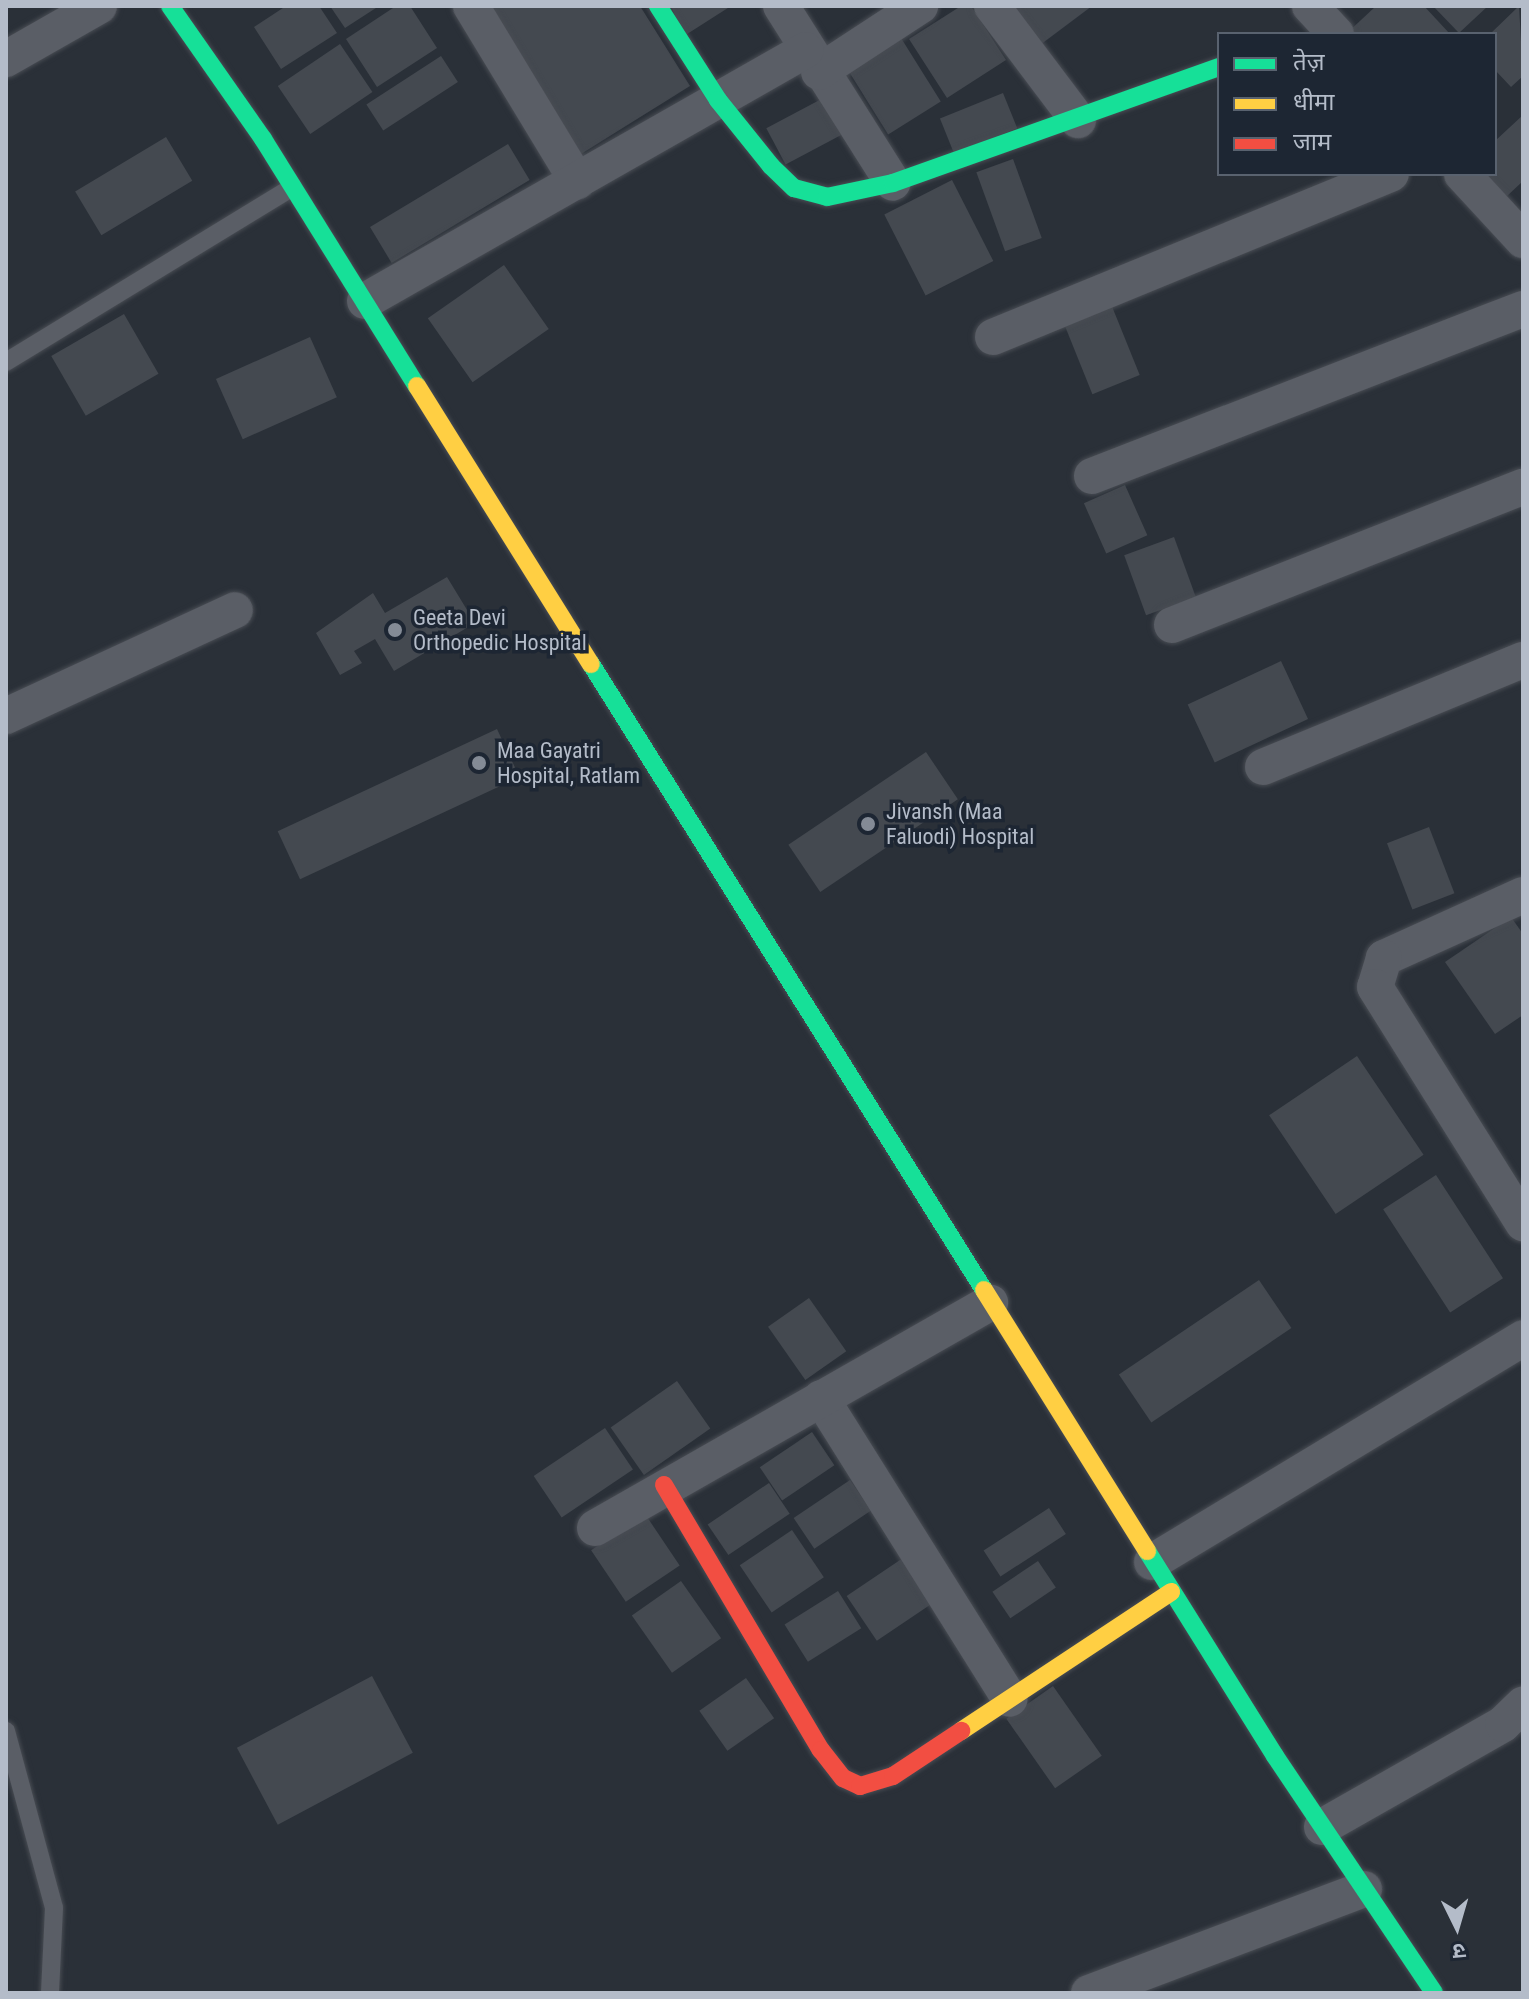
<!DOCTYPE html>
<meta charset="utf-8">
<style>
body{margin:0}
#map{position:relative;width:1529px;height:1999px;overflow:hidden;background:#2a3038;font-family:"Roboto Condensed","Noto Sans Devanagari",sans-serif}
div>[style]{position:absolute}
[style*='--x']{left:calc(var(--x)*1px);top:calc(var(--y)*1px);width:calc(var(--w)*1px);rotate:calc(var(--a)*1deg)}
.building>*{inset:0;background:#444950;transform-origin:0 0}
.roads{filter:drop-shadow(0 0 2px #484c53) drop-shadow(0 0 2px #484c53)}
.lane>*{height:18px;margin:-9px;padding:0 9px;transform-origin:9px;border-radius:9px;background:#5a5e66}
.street>*{height:36px;margin:-18px;padding:0 18px;transform-origin:18px;border-radius:18px;background:#5a5e66}
.fast>*{height:18px;margin:-9px;padding:0 9px;transform-origin:9px;border-radius:9px;background:#16e098}
.slow>*{height:18px;margin:-9px;padding:0 9px;transform-origin:9px;border-radius:9px;background:#ffcf43}
.jam>*{height:18px;margin:-9px;padding:0 9px;transform-origin:9px;border-radius:9px;background:#f24e42}
.dots>*{width:22px;height:22px;translate:-50% -50%;box-sizing:border-box;border:4px solid #1d2633;border-radius:50%}
span{translate:-50% -50%;white-space:nowrap;text-align:center;line-height:1.15;-webkit-text-stroke:7px #1d2633;paint-order:stroke}
.poi-label{font-size:22px;color:#b4bcc9}
.left{translate:0 -50%;text-align:left}
.frame{position:absolute;inset:0;border:8px solid #b4bcc9;pointer-events:none}
.legend{position:absolute;left:1217px;top:32px;width:280px;height:144px;box-sizing:border-box;background:#1d2633;border:2px solid #59626f;margin:0;padding:10px 14px;list-style:none;font-size:24px;color:#b4bcc9}
.legend li{display:flex;align-items:center;gap:16px;height:40px}
.legend b{width:40px;border:2px solid #59626f}
.north{position:absolute;left:1417px;top:1887px;width:80px;height:80px;-webkit-text-stroke:6px #1d2633;paint-order:stroke;rotate:175deg;font-size:22px;font-weight:700;line-height:32px;text-align:center;color:#b4bcc9}
.north::after{content:'';display:block;margin:auto;width:28px;height:36px;background:#b4bcc9;clip-path:polygon(50% 0,100% 100%,50% 72%,0 100%)}
</style>
<div id="map">
<div class="building">
<div style="clip-path:polygon(286px 6px,319px 6px,337px 33px,281px 69px,254px 27px)"></div>
<div style="clip-path:polygon(330px 6px,379px 6px,345px 28px)"></div>
<div style="clip-path:polygon(396px 6px,410px 6px,437px 48px,377px 87px,346px 39px)"></div>
<div style="clip-path:polygon(488px 6px,640px 6px,690px 86px,581px 154px)"></div>
<div style="clip-path:polygon(671px 6px,731px 6px,684px 36px)"></div>
<div style="clip-path:polygon(961px 6px,971px 6px,1006px 60px,947px 98px,909px 39px)"></div>
<div style="clip-path:polygon(1011px 6px,1092px 6px,1040px 45px)"></div>
<div style="clip-path:polygon(1376px 6px,1424px 6px,1450px 34px,1346px 34px)"></div>
<div style="clip-path:polygon(1433px 6px,1488px 6px,1459px 33px)"></div>
<div style="clip-path:polygon(1519px 6px,1523px 76px,1511px 87px,1495px 70px,1495px 34px,1490px 34px)"></div>
<div style="left:901px;top:38px;width:75px;height:62px;rotate:58deg"></div>
<div style="left:340px;top:44px;width:58px;height:75px;rotate:56deg"></div>
<div style="left:441px;top:56px;width:31px;height:89px;rotate:57deg"></div>
<div style="left:1003px;top:93px;width:38px;height:68px;rotate:68deg"></div>
<div style="left:829px;top:95px;width:41px;height:71px;rotate:62deg"></div>
<div style="clip-path:polygon(1523px 115px,1523px 181px,1506px 197px,1485px 174px,1495px 174px,1495px 141px)"></div>
<div style="left:166px;top:137px;width:51px;height:106px;rotate:59deg"></div>
<div style="left:508px;top:144px;width:42px;height:161px;rotate:59deg"></div>
<div style="left:1013px;top:159px;width:84px;height:39px;rotate:70deg"></div>
<div style="left:952px;top:180px;width:91px;height:76px;rotate:63deg"></div>
<div style="left:504px;top:265px;width:78px;height:93px;rotate:55deg"></div>
<div style="left:1109px;top:299px;width:82px;height:51px;rotate:68deg"></div>
<div style="left:124px;top:314px;width:69px;height:84px;rotate:60deg"></div>
<div style="left:310px;top:337px;width:66px;height:103px;rotate:66deg"></div>
<div style="left:1125px;top:485px;width:55px;height:45px;rotate:66deg"></div>
<div style="left:1174px;top:537px;width:64px;height:53px;rotate:70deg"></div>
<div style="clip-path:polygon(447px 577px,475px 623px,394px 671px,375px 639px,354px 651px,362px 663px,340px 675px,316px 633px,373px 593px,385px 613px)"></div>
<div style="left:1281px;top:661px;width:64px;height:103px;rotate:65deg"></div>
<div style="left:497px;top:729px;width:53px;height:242px;rotate:65deg"></div>
<div style="left:926px;top:752px;width:57px;height:166px;rotate:56deg"></div>
<div style="left:1429px;top:827px;width:71px;height:45px;rotate:69deg"></div>
<div style="clip-path:polygon(1511px 917px,1523px 934px,1523px 1015px,1495px 1034px,1445px 962px)"></div>
<div style="left:1357px;top:1056px;width:119px;height:106px;rotate:56deg"></div>
<div style="left:1436px;top:1175px;width:123px;height:63px;rotate:57deg"></div>
<div style="left:1259px;top:1280px;width:58px;height:169px;rotate:56deg"></div>
<div style="left:809px;top:1298px;width:65px;height:50px;rotate:55deg"></div>
<div style="left:677px;top:1381px;width:58px;height:81px;rotate:55deg"></div>
<div style="left:605px;top:1428px;width:50px;height:86px;rotate:56deg"></div>
<div style="left:812px;top:1432px;width:40px;height:63px;rotate:56deg"></div>
<div style="left:850px;top:1480px;width:37px;height:68px;rotate:56deg"></div>
<div style="left:769px;top:1483px;width:37px;height:74px;rotate:56deg"></div>
<div style="left:1049px;top:1508px;width:31px;height:78px;rotate:57deg"></div>
<div style="left:645px;top:1514px;width:62px;height:65px;rotate:56deg"></div>
<div style="left:792px;top:1530px;width:57px;height:63px;rotate:56deg"></div>
<div style="left:903px;top:1558px;width:54px;height:68px;rotate:56deg"></div>
<div style="left:1038px;top:1561px;width:32px;height:55px;rotate:56deg"></div>
<div style="left:681px;top:1581px;width:70px;height:60px;rotate:55deg"></div>
<div style="left:838px;top:1591px;width:44px;height:63px;rotate:58deg"></div>
<div style="left:372px;top:1676px;width:87px;height:153px;rotate:62deg"></div>
<div style="left:746px;top:1678px;width:49px;height:57px;rotate:55deg"></div>
<div style="left:1053px;top:1686px;width:85px;height:57px;rotate:55deg"></div>
</div>
<div class="roads">
<div class="lane">
<div style="--x:6;--y:362;--w:336;--a:-31.4"></div>
<div style="--x:6;--y:1731;--w:183;--a:74.8"></div>
<div style="--x:54;--y:1908;--w:85;--a:92.7"></div>
</div>
<div class="street">
<div style="--x:471;--y:6;--w:205;--a:58.8"></div>
<div style="--x:781;--y:6;--w:209;--a:57.7"></div>
<div style="--x:992;--y:6;--w:143;--a:53"></div>
<div style="--x:1310;--y:6;--w:38;--a:47"></div>
<div style="--x:6;--y:59;--w:107;--a:-29.7"></div>
<div style="--x:819;--y:72;--w:121;--a:-33.2"></div>
<div style="--x:1462;--y:174;--w:90;--a:47.3"></div>
<div style="--x:365;--y:301;--w:507;--a:-29.65"></div>
<div style="--x:993;--y:337;--w:430;--a:-22.3"></div>
<div style="--x:1092;--y:476;--w:462;--a:-21.2"></div>
<div style="--x:1172;--y:625;--w:377;--a:-21.5"></div>
<div style="--x:6;--y:716;--w:252;--a:-24.8"></div>
<div style="--x:1263;--y:767;--w:281;--a:-22.4"></div>
<div style="--x:1523;--y:895;--w:153;--a:155.6"></div>
<div style="--x:1384;--y:958;--w:30;--a:107"></div>
<div style="--x:1375;--y:987;--w:279;--a:57.9"></div>
<div style="--x:821;--y:1398;--w:355;--a:57.9"></div>
<div style="--x:595;--y:1528;--w:455;--a:-29.7"></div>
<div style="--x:1152;--y:1562;--w:433;--a:-31.1"></div>
<div style="--x:1322;--y:1827;--w:208;--a:-29.6"></div>
<div style="--x:1503;--y:1724;--w:28;--a:-44"></div>
<div style="--x:1089;--y:1993;--w:294;--a:-20.7"></div>
</div>
<div class="fast">
<div style="--x:170;--y:6;--w:162;--a:55"></div>
<div style="--x:263;--y:139;--w:291;--a:58.1"></div>
<div style="--x:658;--y:6;--w:112;--a:57.4"></div>
<div style="--x:718;--y:100;--w:85;--a:51.2"></div>
<div style="--x:771;--y:166;--w:32;--a:44"></div>
<div style="--x:794;--y:188;--w:34;--a:15"></div>
<div style="--x:827;--y:197;--w:67;--a:-12"></div>
<div style="--x:893;--y:183;--w:346;--a:-19.6"></div>
<div style="--x:591;--y:664;--w:739;--a:57.88"></div>
<div style="--x:1147;--y:1551;--w:242;--a:58"></div>
<div style="--x:1275;--y:1756;--w:285;--a:56.1"></div>
</div>
<div class="slow">
<div style="--x:417;--y:386;--w:328;--a:58"></div>
<div style="--x:984;--y:1290;--w:308;--a:58"></div>
<div style="--x:961;--y:1731;--w:252;--a:-33.5"></div>
</div>
<div class="jam">
<div style="--x:664;--y:1485;--w:308;--a:59.4"></div>
<div style="--x:821;--y:1750;--w:36;--a:52"></div>
<div style="--x:843;--y:1778;--w:19;--a:25"></div>
<div style="--x:860;--y:1786;--w:34;--a:-17"></div>
<div style="--x:893;--y:1776;--w:82;--a:-33.5"></div>
</div>
</div>
<div class="dots">
<div style="left:395px;top:630px;background:#848b96"></div>
<div style="left:479px;top:763px;background:#848b96"></div>
<div style="left:868px;top:824px;background:#848b96"></div>
</div>
<div class="poi-label">
<span class="left" style="left:413px;top:630px">Geeta Devi<br>Orthopedic Hospital</span>
<span class="left" style="left:497px;top:763px">Maa Gayatri<br>Hospital, Ratlam</span>
<span class="left" style="left:886px;top:824px">Jivansh (Maa<br>Faluodi) Hospital</span>
</div>
<div class="frame"></div>
<ul class="legend">
<li><b style="height:10px;background:#16e098"></b>तेज़</li>
<li><b style="height:10px;background:#ffcf43"></b>धीमा</li>
<li><b style="height:10px;background:#f24e42"></b>जाम</li>
</ul>
<div class="north">उ</div>
</div>
